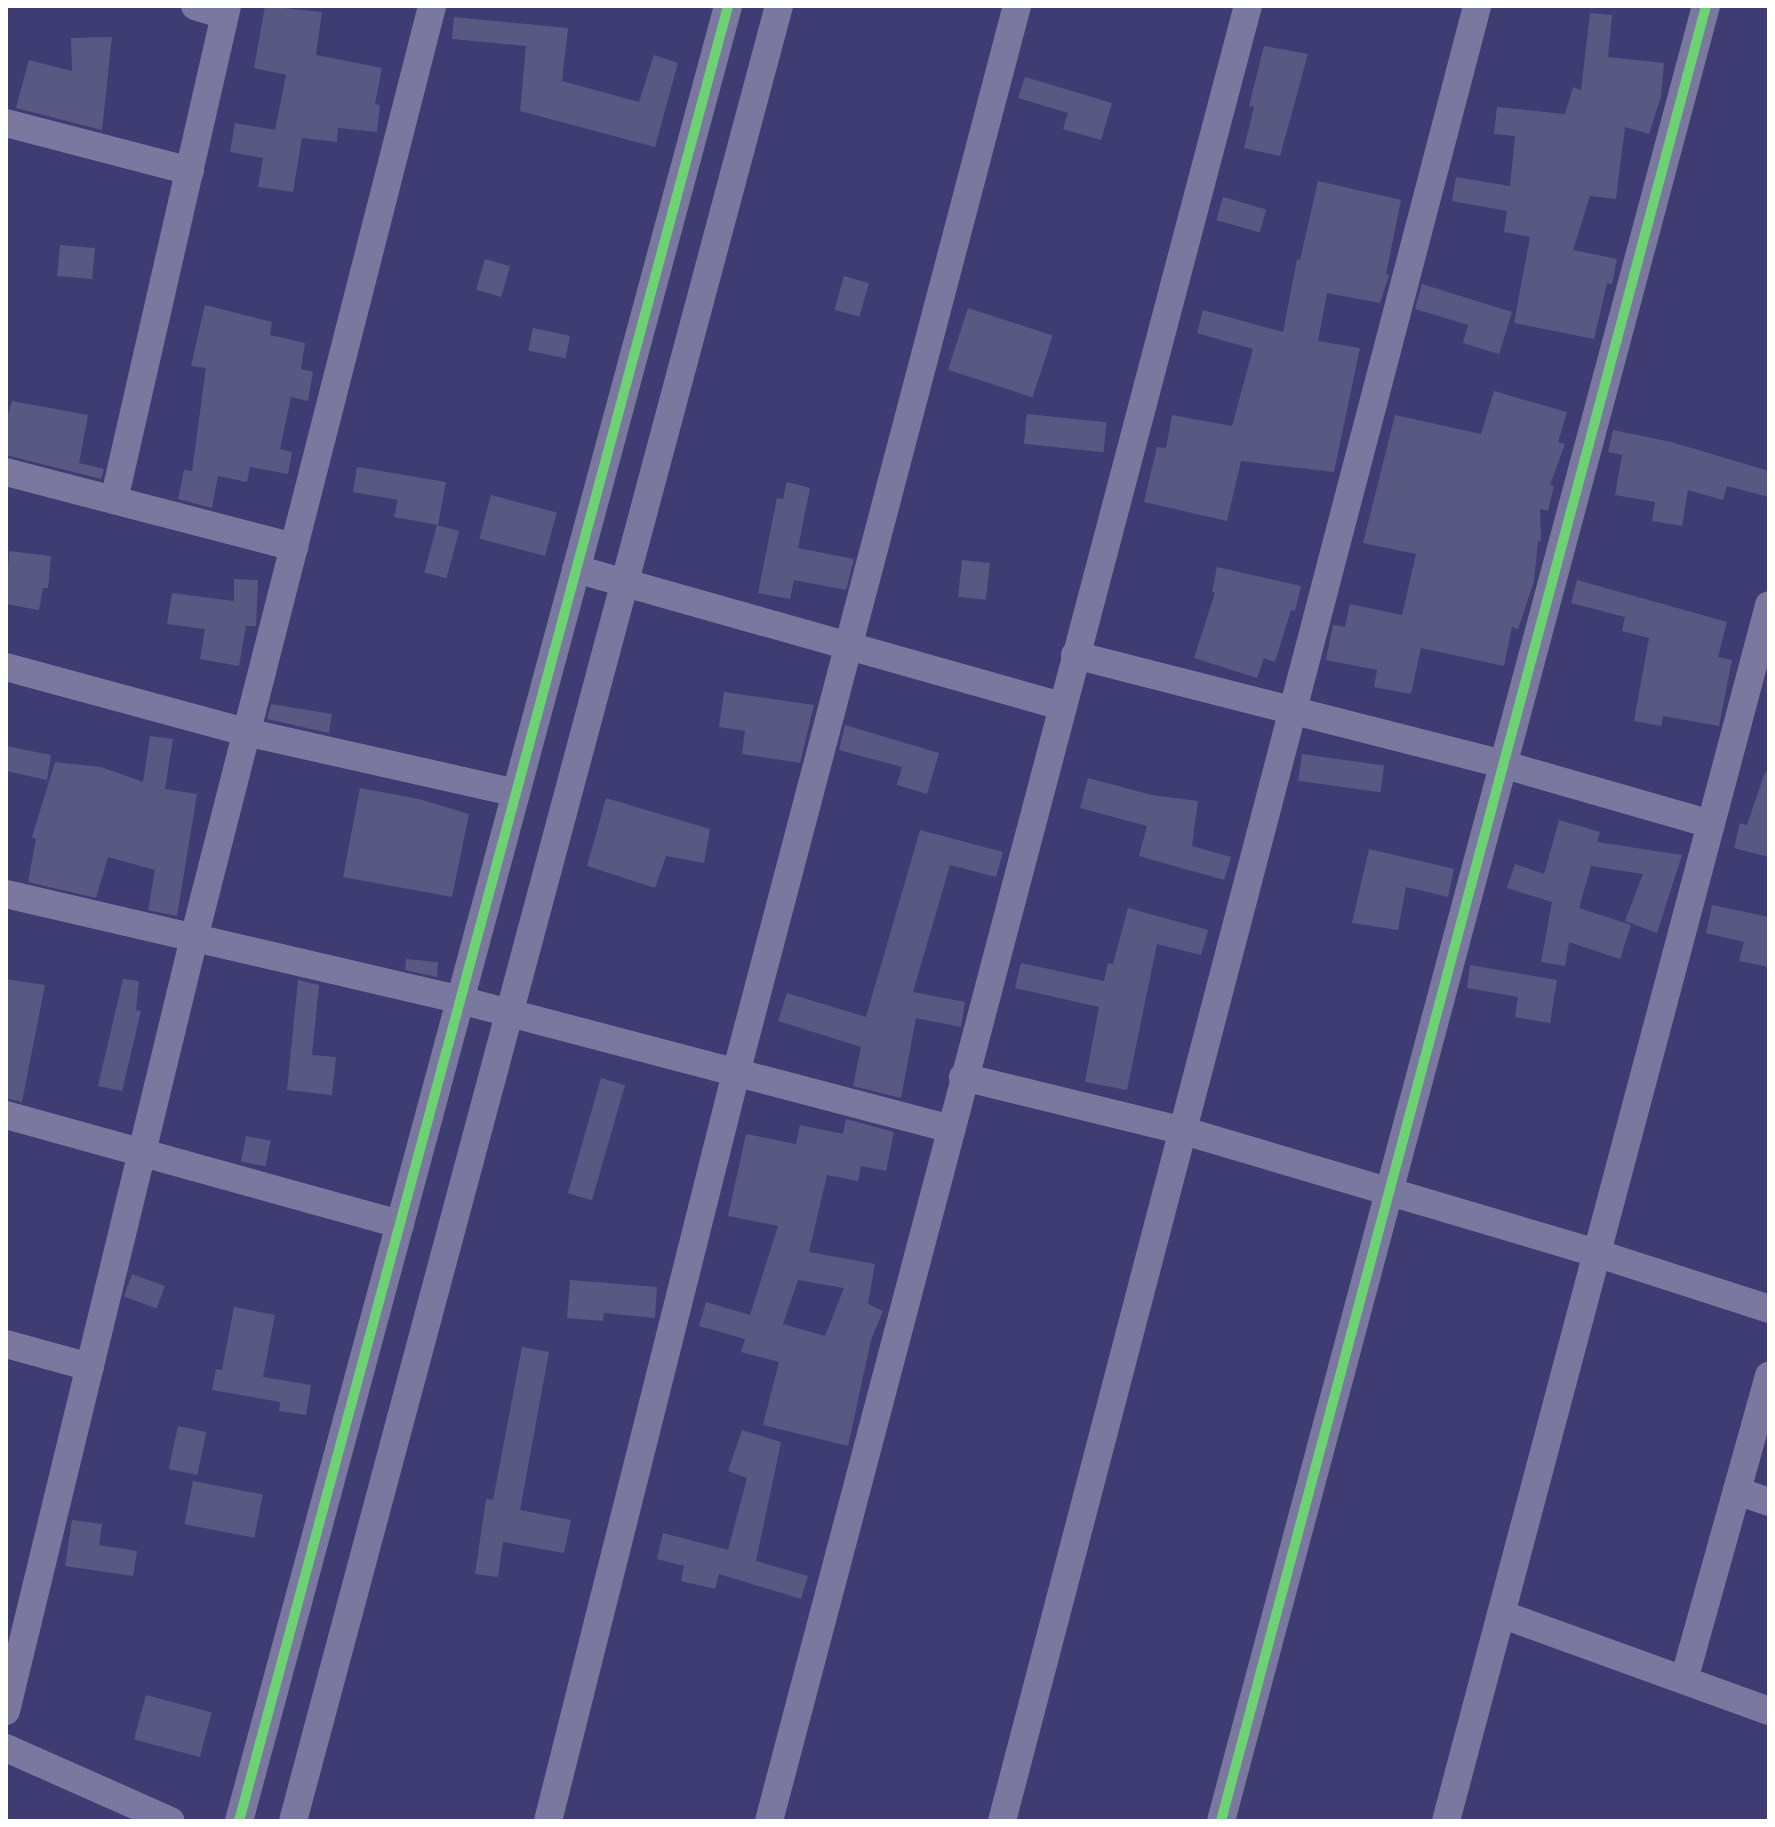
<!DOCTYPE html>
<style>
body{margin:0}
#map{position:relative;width:1775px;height:1827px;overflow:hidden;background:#3e3c72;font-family:Roboto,sans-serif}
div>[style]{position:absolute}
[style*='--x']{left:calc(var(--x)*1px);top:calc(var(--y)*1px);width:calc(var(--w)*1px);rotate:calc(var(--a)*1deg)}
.building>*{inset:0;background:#595883;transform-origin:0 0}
.minor>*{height:28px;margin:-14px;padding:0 14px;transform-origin:14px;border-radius:14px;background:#7a789f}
.cycleway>*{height:10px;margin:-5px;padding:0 5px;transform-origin:5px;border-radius:5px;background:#6cd273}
span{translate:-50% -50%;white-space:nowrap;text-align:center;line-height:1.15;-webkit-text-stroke:6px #292589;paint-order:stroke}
.frame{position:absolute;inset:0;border:8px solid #fff;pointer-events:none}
</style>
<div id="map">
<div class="building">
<div style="clip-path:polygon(265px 6px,322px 12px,316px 55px,382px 68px,375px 104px,380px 105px,377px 132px,338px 128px,337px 142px,302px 138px,293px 192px,258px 187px,263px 158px,230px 152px,235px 123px,275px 130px,286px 75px,254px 68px)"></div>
<div style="clip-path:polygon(1590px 13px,1612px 15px,1608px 57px,1664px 63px,1661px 97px,1649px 134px,1625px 127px,1616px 199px,1590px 196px,1573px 250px,1617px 259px,1612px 284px,1607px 283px,1594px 339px,1514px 323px,1530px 237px,1504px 232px,1507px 211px,1452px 201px,1456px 177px,1510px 186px,1515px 136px,1494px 134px,1497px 107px,1565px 114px,1573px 87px,1581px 90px)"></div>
<div style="clip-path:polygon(454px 17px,568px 28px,562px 81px,639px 102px,654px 55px,678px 63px,655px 147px,520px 111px,526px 46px,452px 39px)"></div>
<div style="clip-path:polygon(112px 37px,102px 130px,16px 108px,29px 60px,72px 71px,71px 38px)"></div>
<div style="clip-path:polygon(1264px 46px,1308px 54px,1280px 156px,1244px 148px,1254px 107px,1249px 106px)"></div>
<div style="clip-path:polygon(1025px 77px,1112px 103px,1101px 140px,1063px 129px,1068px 113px,1018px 98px)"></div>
<div style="clip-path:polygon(1318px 181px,1401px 200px,1386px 274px,1389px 275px,1380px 303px,1327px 293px,1318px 341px,1360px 348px,1334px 472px,1241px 461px,1227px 521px,1144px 502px,1157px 447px,1166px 448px,1172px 415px,1232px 426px,1253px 349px,1197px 333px,1203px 310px,1283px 332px,1297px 259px,1300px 260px)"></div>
<div style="left:1223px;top:197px;width:45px;height:24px;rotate:16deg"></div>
<div style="left:60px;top:245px;width:35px;height:31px;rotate:5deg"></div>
<div style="left:485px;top:259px;width:26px;height:32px;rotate:16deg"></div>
<div style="left:844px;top:276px;width:26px;height:35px;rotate:16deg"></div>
<div style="clip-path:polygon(1422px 284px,1512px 312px,1499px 354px,1463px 343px,1468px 325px,1415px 309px)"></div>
<div style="clip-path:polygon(205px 305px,272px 322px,270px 335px,305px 343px,301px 369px,313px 372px,308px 401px,291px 397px,280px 449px,292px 452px,288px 474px,250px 467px,247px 482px,218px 476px,212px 508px,178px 499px,184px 470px,192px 471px,206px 368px,191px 366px)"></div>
<div style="left:968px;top:308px;width:89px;height:65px;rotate:18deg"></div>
<div style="left:533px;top:328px;width:38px;height:23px;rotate:12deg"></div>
<div style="clip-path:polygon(1494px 391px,1567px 412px,1558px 442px,1565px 444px,1550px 485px,1554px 486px,1548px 511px,1540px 509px,1541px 541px,1538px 541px,1534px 581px,1518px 629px,1512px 627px,1504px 666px,1421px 648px,1411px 694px,1374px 687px,1377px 670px,1326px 660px,1333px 625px,1345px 627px,1350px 604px,1402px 615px,1416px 554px,1363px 543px,1395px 415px,1481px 434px)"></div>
<div style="clip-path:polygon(12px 401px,88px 415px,79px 463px,104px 469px,101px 479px,6px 455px,6px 422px)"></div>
<div style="left:1027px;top:414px;width:80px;height:30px;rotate:6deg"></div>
<div style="clip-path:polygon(1613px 430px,1671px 442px,1769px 471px,1769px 497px,1727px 486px,1723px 500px,1688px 490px,1682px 526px,1652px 521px,1655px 502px,1615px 495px,1622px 455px,1608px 452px)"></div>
<div style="clip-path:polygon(357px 467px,446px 482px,438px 525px,394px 517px,398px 500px,353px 492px)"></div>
<div style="clip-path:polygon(787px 482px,810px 488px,798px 548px,854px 559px,846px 590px,794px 580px,790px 599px,758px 593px,777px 498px,783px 499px)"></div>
<div style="left:491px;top:495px;width:68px;height:45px;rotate:15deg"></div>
<div style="left:437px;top:525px;width:23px;height:49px;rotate:15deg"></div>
<div style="clip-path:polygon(9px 551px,51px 556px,48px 588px,43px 588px,39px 610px,6px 604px)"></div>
<div style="left:962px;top:560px;width:28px;height:37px;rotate:6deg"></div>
<div style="clip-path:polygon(1217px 567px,1301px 586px,1295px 611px,1291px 610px,1275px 662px,1264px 658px,1257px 678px,1194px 658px,1215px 593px,1212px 592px)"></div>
<div style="clip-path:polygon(234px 579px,258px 580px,256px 626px,246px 626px,239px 666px,200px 659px,205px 629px,167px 624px,172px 593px,234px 601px)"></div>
<div style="clip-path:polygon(1577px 580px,1727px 622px,1718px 657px,1732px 660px,1719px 726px,1663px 716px,1661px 726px,1634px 721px,1649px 638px,1622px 631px,1625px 617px,1571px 603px)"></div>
<div style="clip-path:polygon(724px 692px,814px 705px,800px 763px,742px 754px,745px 731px,719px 727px)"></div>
<div style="clip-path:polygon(271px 704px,332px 714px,329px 733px,267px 719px)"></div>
<div style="clip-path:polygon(845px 725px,939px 753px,927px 794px,897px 785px,902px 767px,839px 750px)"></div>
<div style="clip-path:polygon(150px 736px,173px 739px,165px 789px,197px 794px,177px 916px,148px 910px,155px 870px,108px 857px,96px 898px,28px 882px,36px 839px,32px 837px,55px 762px,101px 767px,143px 782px)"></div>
<div style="clip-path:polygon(6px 746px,51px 755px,47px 780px,6px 771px)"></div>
<div style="left:1302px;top:754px;width:83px;height:27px;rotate:8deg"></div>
<div style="clip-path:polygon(1765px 772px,1769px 773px,1769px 857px,1734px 848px,1740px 823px,1747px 825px)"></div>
<div style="clip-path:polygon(1088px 778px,1152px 795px,1198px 801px,1192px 846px,1231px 857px,1224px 880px,1139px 856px,1147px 826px,1080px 808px)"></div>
<div style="clip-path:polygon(360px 788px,419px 799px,469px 814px,452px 897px,343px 877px)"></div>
<div style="clip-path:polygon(606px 798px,710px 829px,704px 863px,666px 856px,655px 888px,587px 866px)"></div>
<div style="clip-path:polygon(1559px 820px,1600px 832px,1597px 842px,1682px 855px,1657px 933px,1625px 921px,1643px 874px,1591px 866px,1579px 908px,1631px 925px,1620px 959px,1569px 942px,1565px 966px,1541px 962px,1552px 902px,1507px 888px,1515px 864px,1544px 874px)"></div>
<div style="clip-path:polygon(920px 830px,1003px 852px,996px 877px,950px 865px,913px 992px,965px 1002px,961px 1027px,916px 1018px,901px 1098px,853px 1086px,861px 1047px,778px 1021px,787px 993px,866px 1017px)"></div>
<div style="clip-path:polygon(1369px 849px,1454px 869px,1448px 897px,1406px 887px,1398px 930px,1352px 923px)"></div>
<div style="clip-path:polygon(1712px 905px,1769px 917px,1769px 967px,1739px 961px,1744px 942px,1706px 933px)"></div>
<div style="clip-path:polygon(1128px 908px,1208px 930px,1201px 955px,1157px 944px,1127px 1090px,1085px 1082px,1099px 1007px,1015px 988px,1021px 963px,1104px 981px,1108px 963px,1113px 964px)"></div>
<div style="clip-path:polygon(406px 959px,438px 962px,437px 977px,405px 970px)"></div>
<div style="clip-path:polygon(1470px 965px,1557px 980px,1550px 1023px,1515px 1017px,1518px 997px,1467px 988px)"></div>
<div style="clip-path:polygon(6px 979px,45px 985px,22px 1102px,6px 1098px)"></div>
<div style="clip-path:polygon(123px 979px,139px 981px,136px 1010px,141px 1011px,122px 1091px,98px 1086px)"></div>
<div style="clip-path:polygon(298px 980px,319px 985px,312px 1055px,336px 1057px,332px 1095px,287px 1090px)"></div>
<div style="left:601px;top:1078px;width:25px;height:120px;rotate:16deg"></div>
<div style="clip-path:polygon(evenodd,846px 1119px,894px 1132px,886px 1171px,861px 1166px,858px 1181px,827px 1175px,809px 1252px,875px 1264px,868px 1304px,883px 1311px,871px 1340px,848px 1446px,763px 1425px,779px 1362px,741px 1352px,745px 1339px,699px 1326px,706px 1302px,750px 1315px,778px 1226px,728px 1216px,746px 1134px,796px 1144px,800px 1125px,843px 1134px,846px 1119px,798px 1280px,844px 1288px,825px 1336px,783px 1324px,798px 1280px)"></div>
<div style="left:246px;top:1136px;width:25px;height:26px;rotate:11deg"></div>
<div style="left:132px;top:1274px;width:35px;height:24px;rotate:20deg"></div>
<div style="clip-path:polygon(570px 1280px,657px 1287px,655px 1318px,604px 1313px,603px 1321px,567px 1318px)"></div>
<div style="clip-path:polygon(234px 1307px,275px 1315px,263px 1377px,311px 1385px,306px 1415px,279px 1411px,280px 1402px,212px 1390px,216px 1369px,222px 1370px)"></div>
<div style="clip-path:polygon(522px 1347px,549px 1352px,520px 1510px,571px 1520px,564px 1553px,503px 1542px,498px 1577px,475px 1574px,486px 1499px,493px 1500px)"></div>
<div style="left:178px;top:1426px;width:29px;height:44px;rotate:12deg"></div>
<div style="clip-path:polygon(742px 1430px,781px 1442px,756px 1561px,808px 1576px,801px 1599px,719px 1574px,715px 1589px,681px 1581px,684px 1566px,657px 1559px,663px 1533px,728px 1550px,747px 1478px,728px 1471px)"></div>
<div style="left:193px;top:1481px;width:71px;height:44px;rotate:11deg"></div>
<div style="clip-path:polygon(72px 1520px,102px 1524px,99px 1545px,137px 1551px,133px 1576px,65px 1566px)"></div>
<div style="left:146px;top:1695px;width:68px;height:46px;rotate:15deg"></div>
</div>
<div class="minor">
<div style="--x:195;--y:6;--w:31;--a:17"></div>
<div style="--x:6;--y:123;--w:190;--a:14.6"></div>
<div style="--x:6;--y:472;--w:298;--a:14.6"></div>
<div style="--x:114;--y:500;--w:507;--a:-77.12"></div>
<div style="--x:576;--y:569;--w:504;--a:15.77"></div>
<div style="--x:1075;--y:655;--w:444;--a:14.3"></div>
<div style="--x:1505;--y:765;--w:214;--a:16"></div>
<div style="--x:6;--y:667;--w:249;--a:15.2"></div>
<div style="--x:246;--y:732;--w:277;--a:12.7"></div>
<div style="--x:6;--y:894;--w:466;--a:13.1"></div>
<div style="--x:460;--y:1000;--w:508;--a:14.72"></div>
<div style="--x:963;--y:1077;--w:224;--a:13.7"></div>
<div style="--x:1181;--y:1130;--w:433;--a:16.5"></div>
<div style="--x:1596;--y:1253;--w:182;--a:17.9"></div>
<div style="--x:6;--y:1115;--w:409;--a:15.5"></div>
<div style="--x:6;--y:1344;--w:87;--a:15.3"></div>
<div style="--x:1737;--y:1491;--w:34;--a:19"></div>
<div style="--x:1501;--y:1614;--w:285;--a:19.9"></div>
<div style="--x:1684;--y:1680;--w:316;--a:-74.4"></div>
<div style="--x:6;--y:1711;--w:796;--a:-76.33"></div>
<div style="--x:194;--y:938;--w:962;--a:-75.67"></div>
<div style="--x:6;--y:1748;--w:180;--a:23.9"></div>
<div style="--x:239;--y:1821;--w:1880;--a:-74.92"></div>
<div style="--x:293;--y:1821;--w:1879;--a:-75.01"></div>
<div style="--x:548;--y:1821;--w:771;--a:-75.89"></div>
<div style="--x:736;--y:1073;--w:1103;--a:-75.25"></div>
<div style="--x:769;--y:1821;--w:1877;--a:-75.22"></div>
<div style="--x:1002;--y:1821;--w:1876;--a:-75.33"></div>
<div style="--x:1221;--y:1821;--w:1879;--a:-75.04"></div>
<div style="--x:1446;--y:1821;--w:1258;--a:-75.12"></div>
</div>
<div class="cycleway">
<div style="--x:239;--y:1821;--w:1880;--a:-74.92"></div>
<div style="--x:1221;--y:1821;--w:1879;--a:-75.04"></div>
</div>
<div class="frame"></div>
</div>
